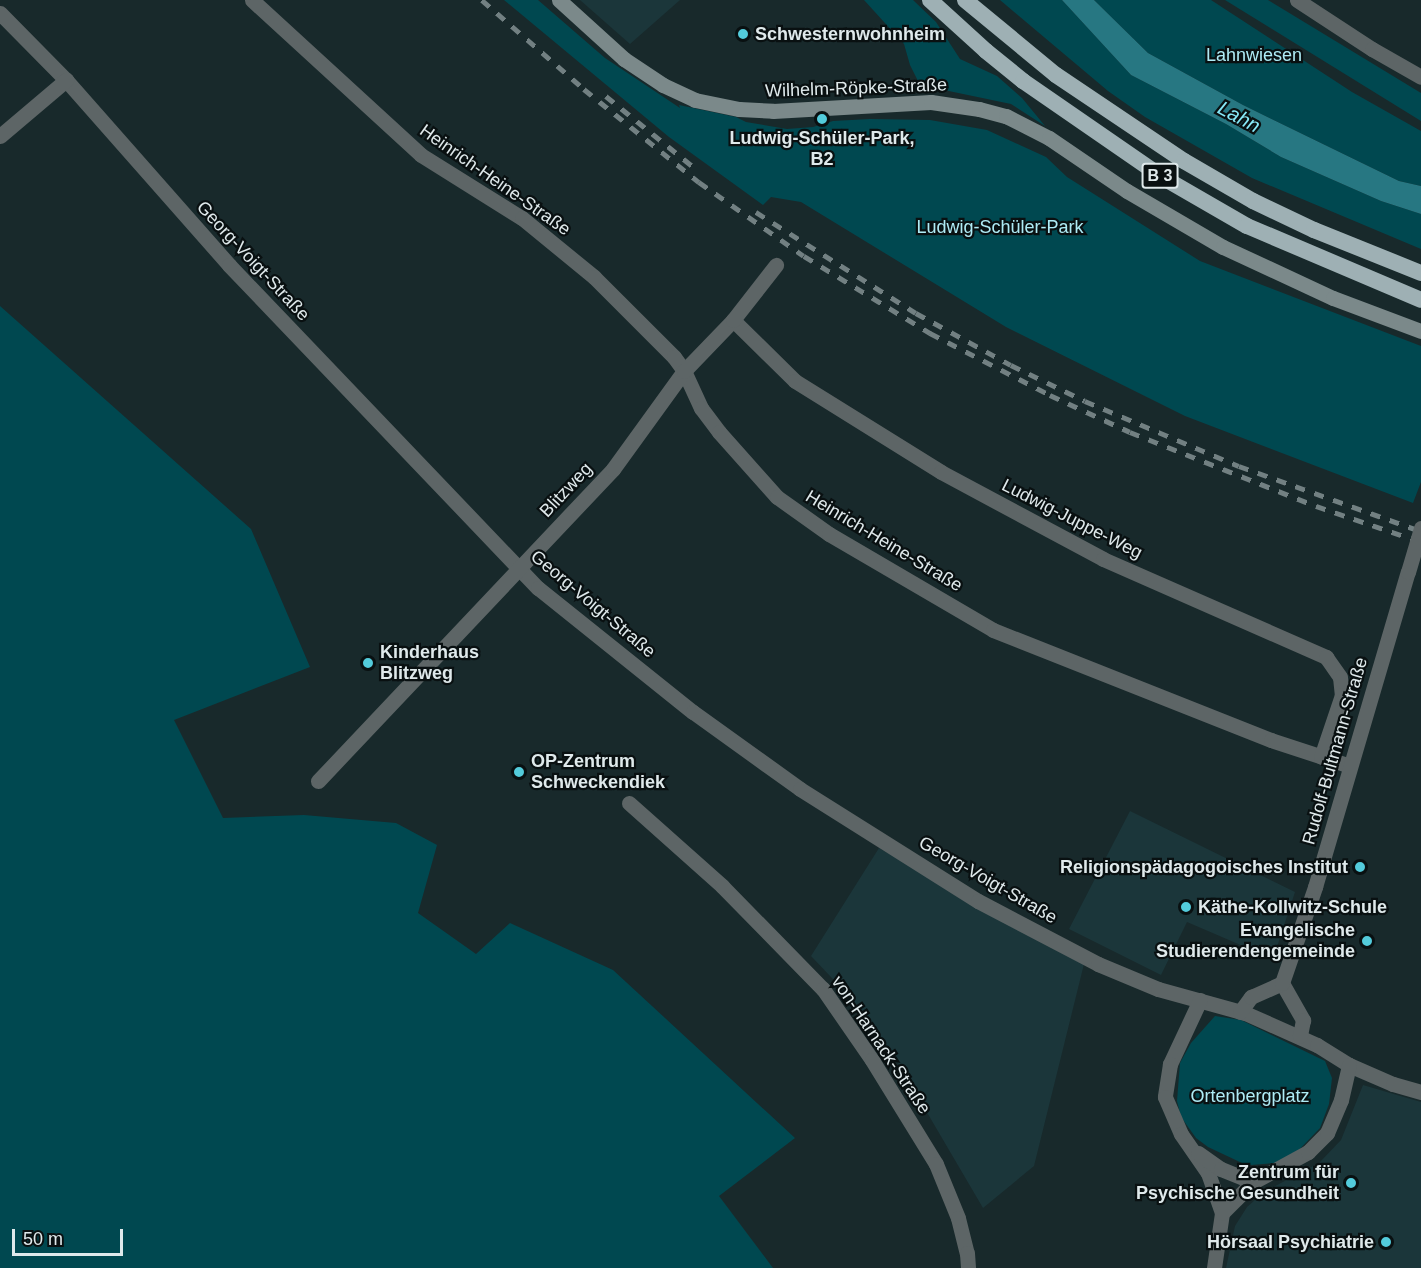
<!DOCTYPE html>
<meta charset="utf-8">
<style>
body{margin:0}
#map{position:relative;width:1421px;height:1268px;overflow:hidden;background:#18292b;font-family:Arial,sans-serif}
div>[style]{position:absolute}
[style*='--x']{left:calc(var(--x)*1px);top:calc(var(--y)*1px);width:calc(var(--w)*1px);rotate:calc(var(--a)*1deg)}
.built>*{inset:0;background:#1b363a}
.green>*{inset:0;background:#004850}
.water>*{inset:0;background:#277782}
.minor>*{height:15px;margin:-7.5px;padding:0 7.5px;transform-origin:7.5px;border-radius:7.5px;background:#5d6566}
.secondary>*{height:15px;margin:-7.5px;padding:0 7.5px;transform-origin:7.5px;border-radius:7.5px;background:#7b898a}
.trunk>*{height:16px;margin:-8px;padding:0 8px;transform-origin:8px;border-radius:8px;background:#9eb0b4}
.rail>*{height:4.5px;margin-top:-2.25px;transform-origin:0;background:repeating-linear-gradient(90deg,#728082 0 10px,transparent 0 20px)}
.minor-bridge>*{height:15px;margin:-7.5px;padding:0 7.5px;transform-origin:7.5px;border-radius:7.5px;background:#5d6566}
.dots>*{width:16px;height:16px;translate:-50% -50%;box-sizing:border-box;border:3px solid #091011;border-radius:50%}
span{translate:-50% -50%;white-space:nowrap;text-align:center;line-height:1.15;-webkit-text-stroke:4.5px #091011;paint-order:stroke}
.shield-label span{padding:2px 4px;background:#091011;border:2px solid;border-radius:4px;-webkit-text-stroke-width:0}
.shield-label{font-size:16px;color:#dfe9eb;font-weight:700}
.poi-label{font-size:18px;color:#dfe9eb;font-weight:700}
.left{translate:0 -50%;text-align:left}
.right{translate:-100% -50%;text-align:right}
.park-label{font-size:18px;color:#aeebf5}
.street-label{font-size:18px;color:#dfe9eb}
.water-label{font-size:20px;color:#87e9f8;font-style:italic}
.scale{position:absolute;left:12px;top:1229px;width:111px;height:27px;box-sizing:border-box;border:3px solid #dfe9eb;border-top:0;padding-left:8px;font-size:18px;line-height:21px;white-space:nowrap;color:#dfe9eb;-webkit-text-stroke:4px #091011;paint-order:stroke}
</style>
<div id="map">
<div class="built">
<div style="clip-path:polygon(580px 0,680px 0,630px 44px)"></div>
<div style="clip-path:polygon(1130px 811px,1295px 892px,1273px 959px,1187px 922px,1161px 975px,1069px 929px)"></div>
<div style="clip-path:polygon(879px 848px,1084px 964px,1034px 1166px,983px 1208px,898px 1063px,849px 996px,811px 956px)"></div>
<div style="clip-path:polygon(1363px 1085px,1421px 1102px,1421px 1268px,1226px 1268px,1235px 1226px,1247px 1207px,1264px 1192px,1319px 1163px,1341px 1140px)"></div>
</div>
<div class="green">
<div style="clip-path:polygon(504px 0,538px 0,605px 58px,680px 108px,679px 105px,736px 117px,746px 122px,787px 129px,813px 127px,833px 121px,870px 119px,930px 120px,987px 130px,1046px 157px,1067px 177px,1200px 261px,1421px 346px,1421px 482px,1413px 503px,1185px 416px,1006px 327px,801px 202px,771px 197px,763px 205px,669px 137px)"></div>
<div style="clip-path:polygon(864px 0,913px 0,936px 22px,960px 59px,997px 76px,1022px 98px,1045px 126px,1011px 104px,920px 85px,910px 65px,904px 44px)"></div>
<div style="clip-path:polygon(1000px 0,1062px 0,1131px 75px,1226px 124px,1281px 157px,1381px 201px,1421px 214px,1421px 249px,1252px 178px,1145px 117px,1108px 91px)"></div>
<div style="clip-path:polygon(1094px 0,1211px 0,1352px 92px,1421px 131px,1421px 186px,1399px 181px,1243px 105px,1148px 53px)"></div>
<div style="clip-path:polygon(1225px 0,1268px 0,1421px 93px,1421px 121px)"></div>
<div style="clip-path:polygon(0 306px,251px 529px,310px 667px,174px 720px,223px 818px,304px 815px,396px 823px,437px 845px,418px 913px,476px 954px,510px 923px,613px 970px,795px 1138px,719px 1196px,773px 1268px,0 1268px)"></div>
<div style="clip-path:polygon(1215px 1016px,1241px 1020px,1325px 1061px,1332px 1078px,1329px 1104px,1320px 1128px,1295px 1154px,1274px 1163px,1251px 1165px,1242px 1163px,1208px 1147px,1196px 1138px,1181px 1117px,1177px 1101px,1180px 1063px,1191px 1043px)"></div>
</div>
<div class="water">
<div style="clip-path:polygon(1062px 0,1094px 0,1148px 53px,1243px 105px,1399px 181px,1421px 186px,1421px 214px,1381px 201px,1281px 157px,1226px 124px,1131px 75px)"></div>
</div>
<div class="minor">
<div style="--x:252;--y:0;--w:229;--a:42.5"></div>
<div style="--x:421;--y:155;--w:119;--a:32"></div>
<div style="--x:522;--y:218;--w:93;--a:39.3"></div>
<div style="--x:594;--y:277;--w:113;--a:45"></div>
<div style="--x:674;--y:357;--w:17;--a:54"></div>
<div style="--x:684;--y:371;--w:41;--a:65.3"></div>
<div style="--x:701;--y:408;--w:30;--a:53"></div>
<div style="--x:719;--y:432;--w:87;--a:48.3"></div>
<div style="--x:777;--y:497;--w:64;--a:35.4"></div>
<div style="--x:829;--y:534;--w:190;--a:30.3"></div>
<div style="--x:993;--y:630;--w:299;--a:21.6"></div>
<div style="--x:1271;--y:740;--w:83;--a:18.2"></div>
<div style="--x:1297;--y:0;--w:90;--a:33.2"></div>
<div style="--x:1372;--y:49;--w:56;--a:29.7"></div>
<div style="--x:0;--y:13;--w:94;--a:45.4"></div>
<div style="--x:66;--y:80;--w:247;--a:48.6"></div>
<div style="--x:229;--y:265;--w:447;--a:46.3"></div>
<div style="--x:538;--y:588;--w:198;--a:38.7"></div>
<div style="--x:693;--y:712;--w:132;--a:35.7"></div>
<div style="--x:800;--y:789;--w:210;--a:32.2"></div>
<div style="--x:978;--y:901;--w:136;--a:27.7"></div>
<div style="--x:1098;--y:964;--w:65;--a:22.6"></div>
<div style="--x:1158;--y:989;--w:90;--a:15.4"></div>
<div style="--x:1245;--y:1013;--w:79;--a:24"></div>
<div style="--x:1317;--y:1045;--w:38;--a:32"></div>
<div style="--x:1349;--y:1065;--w:48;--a:23.4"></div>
<div style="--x:1393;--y:1084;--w:29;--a:16"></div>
<div style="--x:0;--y:136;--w:87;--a:-40.3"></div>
<div style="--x:733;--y:320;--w:87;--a:44.5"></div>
<div style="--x:795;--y:381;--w:172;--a:31.9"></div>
<div style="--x:941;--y:472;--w:184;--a:28.2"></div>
<div style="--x:1103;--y:559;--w:244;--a:23.7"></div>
<div style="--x:1326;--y:657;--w:24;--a:55"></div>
<div style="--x:1340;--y:677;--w:18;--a:84"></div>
<div style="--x:1342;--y:695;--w:65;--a:108.7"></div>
<div style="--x:318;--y:781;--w:429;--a:-46.6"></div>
<div style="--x:613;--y:469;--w:121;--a:-54.1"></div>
<div style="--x:684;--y:371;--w:71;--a:-46.1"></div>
<div style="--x:733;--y:320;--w:70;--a:-52"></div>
<div style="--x:629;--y:803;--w:125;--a:41.7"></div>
<div style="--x:722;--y:886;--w:144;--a:45.6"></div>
<div style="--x:823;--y:989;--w:86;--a:55.4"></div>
<div style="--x:872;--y:1060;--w:122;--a:58.4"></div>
<div style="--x:936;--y:1164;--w:58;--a:67.8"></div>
<div style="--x:958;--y:1218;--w:36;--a:76"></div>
<div style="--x:967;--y:1253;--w:15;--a:86"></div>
<div style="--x:1282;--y:983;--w:43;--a:60.4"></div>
<div style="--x:1303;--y:1020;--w:16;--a:101"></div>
<div style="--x:1200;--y:1000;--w:71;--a:115.1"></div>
<div style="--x:1170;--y:1064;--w:33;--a:99"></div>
<div style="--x:1165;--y:1097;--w:40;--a:66.6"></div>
<div style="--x:1181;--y:1134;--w:47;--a:55.3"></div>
<div style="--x:1208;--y:1173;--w:42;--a:70.7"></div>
<div style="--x:1222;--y:1213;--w:56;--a:98.3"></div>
<div style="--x:1240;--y:1012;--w:19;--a:-54"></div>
<div style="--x:1251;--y:997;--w:34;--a:-24"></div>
<div style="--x:1282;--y:983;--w:102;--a:-71"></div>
<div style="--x:1315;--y:887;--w:328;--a:-73.6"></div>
<div style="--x:1198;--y:1153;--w:28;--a:35"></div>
<div style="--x:1221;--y:1169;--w:35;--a:22"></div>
<div style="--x:1222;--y:1213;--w:44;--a:-45"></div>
<div style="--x:1253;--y:1182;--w:63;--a:-28.6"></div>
<div style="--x:1308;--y:1152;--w:27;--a:-45"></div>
<div style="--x:1327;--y:1133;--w:36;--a:-67"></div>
<div style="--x:1341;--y:1100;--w:36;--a:-77"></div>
</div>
<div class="secondary">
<div style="--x:559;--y:0;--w:88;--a:42.2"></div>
<div style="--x:624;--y:59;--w:47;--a:33.7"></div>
<div style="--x:663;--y:85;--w:35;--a:25"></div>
<div style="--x:695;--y:100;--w:45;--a:11.6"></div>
<div style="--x:739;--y:109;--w:34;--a:3"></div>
<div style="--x:773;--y:111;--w:158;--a:-3.3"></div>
<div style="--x:931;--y:102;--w:49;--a:8.3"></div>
<div style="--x:979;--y:109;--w:28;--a:15"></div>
<div style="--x:1006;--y:116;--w:48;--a:27.1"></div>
<div style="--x:1049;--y:138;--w:94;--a:34.2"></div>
<div style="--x:1127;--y:191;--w:111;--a:30.3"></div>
<div style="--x:1223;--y:247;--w:121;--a:24.9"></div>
<div style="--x:1333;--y:298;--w:94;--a:20.6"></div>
</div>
<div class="trunk">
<div style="--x:930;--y:0;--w:76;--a:42.3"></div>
<div style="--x:986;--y:51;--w:48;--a:39"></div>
<div style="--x:1023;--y:81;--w:169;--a:34.6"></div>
<div style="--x:1162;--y:177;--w:98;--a:30"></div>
<div style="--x:1247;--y:226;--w:189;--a:23"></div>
<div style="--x:965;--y:0;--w:118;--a:39.5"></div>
<div style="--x:1056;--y:75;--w:154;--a:33.9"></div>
<div style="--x:1184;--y:161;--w:80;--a:30.1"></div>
<div style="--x:1253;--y:201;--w:68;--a:25.4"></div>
<div style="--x:1314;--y:230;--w:115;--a:21.9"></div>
</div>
<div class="rail">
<div style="--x:482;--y:0;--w:135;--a:41.1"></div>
<div style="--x:584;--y:89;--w:148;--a:39"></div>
<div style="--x:699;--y:182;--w:128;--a:35.2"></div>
<div style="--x:804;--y:256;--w:148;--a:31.4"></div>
<div style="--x:930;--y:333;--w:135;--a:27.3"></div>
<div style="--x:1050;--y:395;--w:88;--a:24.8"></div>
<div style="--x:1130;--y:432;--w:200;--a:21.7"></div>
<div style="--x:1316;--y:506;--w:111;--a:18.9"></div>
<div style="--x:606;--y:96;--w:114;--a:39"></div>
<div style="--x:756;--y:212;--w:189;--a:32.3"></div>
<div style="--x:916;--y:313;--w:108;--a:28.7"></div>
<div style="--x:1011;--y:365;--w:82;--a:25.9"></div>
<div style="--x:1085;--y:401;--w:167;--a:22.9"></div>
<div style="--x:1239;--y:466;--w:193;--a:19.7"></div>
</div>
<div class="minor-bridge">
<div style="--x:1408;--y:572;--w:46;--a:-73.5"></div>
</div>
<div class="dots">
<div style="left:743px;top:34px;background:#53cbdb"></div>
<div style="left:822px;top:119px;background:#53cbdb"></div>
<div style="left:368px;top:663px;background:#53cbdb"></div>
<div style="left:519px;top:772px;background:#53cbdb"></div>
<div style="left:1360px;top:867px;background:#53cbdb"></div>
<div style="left:1186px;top:907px;background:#53cbdb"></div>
<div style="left:1367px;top:941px;background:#53cbdb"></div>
<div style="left:1351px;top:1183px;background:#53cbdb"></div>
<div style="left:1386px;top:1242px;background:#53cbdb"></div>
</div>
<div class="shield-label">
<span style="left:1160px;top:176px">B 3</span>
</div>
<div class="poi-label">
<span class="left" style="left:755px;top:34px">Schwesternwohnheim</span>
<span style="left:822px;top:149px">Ludwig-Schüler-Park,<br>B2</span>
<span class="left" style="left:380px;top:663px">Kinderhaus<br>Blitzweg</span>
<span class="left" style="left:531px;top:772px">OP-Zentrum<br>Schweckendiek</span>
<span class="right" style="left:1348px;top:867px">Religionspädagogoisches Institut</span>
<span class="left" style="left:1198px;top:907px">Käthe-Kollwitz-Schule</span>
<span class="right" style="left:1355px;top:941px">Evangelische<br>Studierendengemeinde</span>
<span class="right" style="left:1339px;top:1183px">Zentrum für<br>Psychische Gesundheit</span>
<span class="right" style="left:1374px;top:1242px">Hörsaal Psychiatrie</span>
</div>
<div class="park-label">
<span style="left:1254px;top:55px">Lahnwiesen</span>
<span style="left:1000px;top:227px">Ludwig-Schüler-Park</span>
<span style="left:1250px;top:1096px">Ortenbergplatz</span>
</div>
<div class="street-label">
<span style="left:856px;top:88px;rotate:-2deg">Wilhelm-Röpke-Straße</span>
<span style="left:495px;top:180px;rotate:35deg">Heinrich-Heine-Straße</span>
<span style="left:253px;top:261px;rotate:47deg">Georg-Voigt-Straße</span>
<span style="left:566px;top:490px;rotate:-47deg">Blitzweg</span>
<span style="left:1072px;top:519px;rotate:27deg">Ludwig-Juppe-Weg</span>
<span style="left:884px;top:541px;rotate:31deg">Heinrich-Heine-Straße</span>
<span style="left:593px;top:604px;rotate:40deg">Georg-Voigt-Straße</span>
<span style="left:1335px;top:751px;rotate:-74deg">Rudolf-Bultmann-Straße</span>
<span style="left:988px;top:880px;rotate:30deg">Georg-Voigt-Straße</span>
<span style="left:881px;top:1045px;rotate:56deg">von-Harnack-Straße</span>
</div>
<div class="water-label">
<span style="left:1239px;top:117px;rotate:28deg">Lahn</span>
</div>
<div class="scale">50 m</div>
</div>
